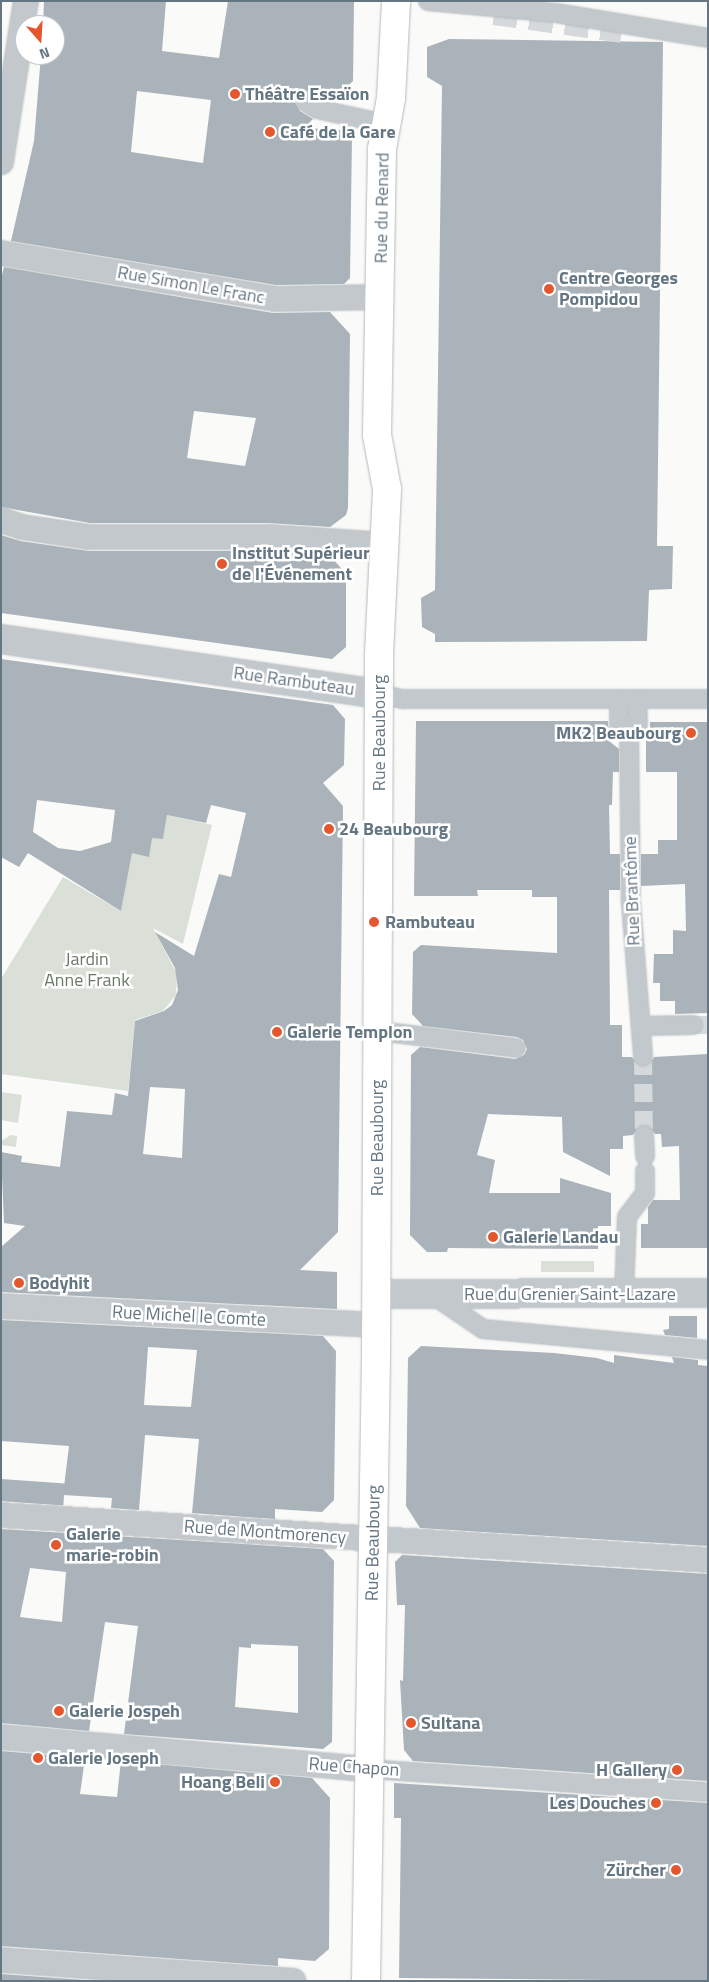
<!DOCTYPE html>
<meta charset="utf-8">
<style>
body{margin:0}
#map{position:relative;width:709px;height:1982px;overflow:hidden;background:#fafaf8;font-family:"Titillium Web",sans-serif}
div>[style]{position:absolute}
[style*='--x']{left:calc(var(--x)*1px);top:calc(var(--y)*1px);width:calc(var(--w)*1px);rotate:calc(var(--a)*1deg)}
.green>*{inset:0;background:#dadfd7;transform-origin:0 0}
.building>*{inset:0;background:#aab3b9;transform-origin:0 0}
.pedestrian-tunnel>*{height:18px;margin-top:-9px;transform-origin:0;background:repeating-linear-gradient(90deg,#d5d9db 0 18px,transparent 0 27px)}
.minor-tunnel>*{height:24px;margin-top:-12px;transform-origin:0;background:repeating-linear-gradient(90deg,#d5d9db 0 24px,transparent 0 36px)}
.roads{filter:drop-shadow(0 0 1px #b3babf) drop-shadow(0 0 1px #b3babf)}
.pedestrian>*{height:18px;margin:-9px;padding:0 9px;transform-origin:9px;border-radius:9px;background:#c3c8cc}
.minor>*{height:24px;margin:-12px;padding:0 12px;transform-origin:12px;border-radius:12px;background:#c3c8cc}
.tertiary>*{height:28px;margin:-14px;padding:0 14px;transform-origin:14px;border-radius:14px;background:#c3c8cc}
.secondary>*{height:28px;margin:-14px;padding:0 14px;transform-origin:14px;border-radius:14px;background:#fff}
.dots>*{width:14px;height:14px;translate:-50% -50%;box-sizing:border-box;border:2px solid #fff;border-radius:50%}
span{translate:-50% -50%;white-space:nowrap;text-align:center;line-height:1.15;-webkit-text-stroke:5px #fff;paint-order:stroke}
.poi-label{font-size:18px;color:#657683;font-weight:700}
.left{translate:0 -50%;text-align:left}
.right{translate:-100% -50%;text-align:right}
.street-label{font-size:18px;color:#657683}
.park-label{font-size:18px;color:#687a64}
.frame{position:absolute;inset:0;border:2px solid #657683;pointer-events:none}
.north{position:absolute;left:15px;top:15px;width:50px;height:50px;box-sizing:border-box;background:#fff;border:1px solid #c1c8cd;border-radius:50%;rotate:161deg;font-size:14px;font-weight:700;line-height:20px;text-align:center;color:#657683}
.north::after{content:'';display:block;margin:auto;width:18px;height:22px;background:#e4572e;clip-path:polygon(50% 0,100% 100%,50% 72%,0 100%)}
</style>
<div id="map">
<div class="green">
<div style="clip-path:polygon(167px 815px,212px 825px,183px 944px,153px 928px,177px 974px,176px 995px,163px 1011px,135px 1020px,128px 1091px,1px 1074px,1px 979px,63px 877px,121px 911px,135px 835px,163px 839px)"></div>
<div style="clip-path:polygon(1px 1092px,22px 1095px,18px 1123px,1px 1120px)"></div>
<div style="clip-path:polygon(11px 1135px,17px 1136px,16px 1147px,1px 1145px,1px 1141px)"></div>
<div style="left:594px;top:1261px;width:11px;height:53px;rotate:90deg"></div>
</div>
<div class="building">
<div style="clip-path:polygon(evenodd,44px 1px,166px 1px,162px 51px,219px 58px,228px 1px,354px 1px,353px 81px,332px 101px,306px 91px,297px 96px,295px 102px,300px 111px,313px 119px,304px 128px,345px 130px,352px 137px,350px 278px,344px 284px,276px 285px,11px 241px,34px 141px,41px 55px,55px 55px,55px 25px,43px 25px,44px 1px,137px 91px,211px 100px,203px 163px,131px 152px,137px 91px)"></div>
<div style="clip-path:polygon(449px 39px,663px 42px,657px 546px,673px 546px,672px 589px,649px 590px,647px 641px,435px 642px,435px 634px,422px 627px,421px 598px,435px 590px,442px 86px,427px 77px,427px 47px)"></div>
<div style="clip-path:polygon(evenodd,4px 267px,273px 313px,330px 312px,350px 334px,348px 508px,346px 515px,330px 527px,268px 523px,90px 523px,1px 507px,1px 279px,4px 267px,194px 411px,256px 418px,245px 466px,187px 458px,194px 411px)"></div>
<div style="clip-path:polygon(1px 535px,20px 541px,89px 551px,268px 551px,299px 553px,292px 559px,334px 560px,346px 574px,346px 647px,332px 659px,1px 613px)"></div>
<div style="clip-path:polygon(evenodd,1px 659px,333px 705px,345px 719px,344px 765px,323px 783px,343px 806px,338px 1232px,300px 1270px,337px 1272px,337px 1309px,1px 1292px,1px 1247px,25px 1226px,4px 1223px,1px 1152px,22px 1156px,21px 1162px,60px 1167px,67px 1111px,112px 1115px,115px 1093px,128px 1096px,135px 1021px,164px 1011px,172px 1005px,178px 990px,175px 968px,155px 932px,194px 956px,219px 874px,231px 877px,246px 813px,211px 805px,206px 823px,167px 815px,163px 839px,152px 838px,149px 857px,132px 853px,121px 911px,28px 853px,19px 867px,1px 857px,1px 659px,37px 800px,115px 810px,111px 842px,80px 851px,58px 848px,33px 832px,37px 800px,1px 659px,150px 1087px,185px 1089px,182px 1158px,143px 1154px,150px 1087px)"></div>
<div style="clip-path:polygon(416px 721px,608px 721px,609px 741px,619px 749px,619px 772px,613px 772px,612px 805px,609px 805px,610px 854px,620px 854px,620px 890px,609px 890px,610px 1025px,622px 1025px,622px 1057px,632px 1057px,639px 1067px,649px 1066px,654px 1057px,708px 1054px,708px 1248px,641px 1248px,641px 1224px,648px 1224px,648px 1207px,653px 1200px,680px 1200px,679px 1146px,662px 1147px,661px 1134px,655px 1134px,648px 1125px,639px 1126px,633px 1135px,623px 1136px,623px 1149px,610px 1149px,610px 1176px,563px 1152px,562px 1117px,488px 1114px,477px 1155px,495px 1160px,489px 1193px,560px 1193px,560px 1178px,611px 1193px,611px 1226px,598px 1226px,598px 1249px,448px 1248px,447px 1252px,427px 1252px,410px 1235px,411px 1055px,420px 1047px,515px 1059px,524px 1055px,527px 1049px,523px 1040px,517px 1037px,423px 1026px,412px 1014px,413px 952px,421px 945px,557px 953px,557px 897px,532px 897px,532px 890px,477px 890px,478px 896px,414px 896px)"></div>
<div style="clip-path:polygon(650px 722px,708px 722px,708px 1013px,675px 1014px,675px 1001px,660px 1001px,660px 983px,653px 983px,654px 954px,673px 954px,673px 930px,686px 931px,685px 884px,641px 886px,641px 854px,658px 854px,658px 840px,677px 840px,677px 772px,646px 772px,646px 735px,650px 735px)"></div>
<div style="clip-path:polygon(669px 1316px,697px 1316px,697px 1338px,665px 1335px,663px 1330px,669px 1329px)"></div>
<div style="clip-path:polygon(evenodd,1px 1320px,323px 1336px,336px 1351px,334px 1500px,322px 1512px,275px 1509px,275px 1519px,192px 1513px,199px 1439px,145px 1435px,139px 1510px,111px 1508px,112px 1498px,63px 1495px,69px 1446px,1px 1441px,1px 1320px,148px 1347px,197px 1350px,191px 1407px,144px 1405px,148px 1347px)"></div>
<div style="clip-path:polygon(421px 1346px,554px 1353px,597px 1358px,614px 1363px,614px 1355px,674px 1363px,672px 1357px,698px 1360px,698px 1365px,708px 1366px,708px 1546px,420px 1528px,406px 1506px,408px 1358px)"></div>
<div style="left:1px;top:1479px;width:64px;height:22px;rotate:4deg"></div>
<div style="clip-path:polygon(evenodd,1px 1529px,323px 1549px,334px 1561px,332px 1742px,323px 1749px,124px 1734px,138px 1626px,105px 1622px,89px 1731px,1px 1723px,1px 1529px,30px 1568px,66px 1572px,62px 1622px,20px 1617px,30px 1568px,1px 1529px,251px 1644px,298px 1646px,298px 1713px,235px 1707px,239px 1647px,251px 1648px,251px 1644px)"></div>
<div style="clip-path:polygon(402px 1555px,708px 1574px,708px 1781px,413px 1761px,404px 1750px,400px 1680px,403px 1681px,405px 1605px,397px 1605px,395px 1562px)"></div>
<div style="clip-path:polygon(1px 1751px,85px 1758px,80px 1794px,117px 1797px,121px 1761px,312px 1778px,330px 1798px,329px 1949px,315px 1961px,278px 1958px,278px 1966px,1px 1946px)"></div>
<div style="clip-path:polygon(394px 1783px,708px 1803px,708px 1981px,399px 1978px,401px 1818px,394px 1818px)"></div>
<div style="clip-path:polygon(1px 1974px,98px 1981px,1px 1981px)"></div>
</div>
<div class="pedestrian-tunnel">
<div style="--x:693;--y:1025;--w:15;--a:0"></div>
<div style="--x:643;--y:1057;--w:78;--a:89.3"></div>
</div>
<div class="minor-tunnel">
<div style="--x:494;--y:13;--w:129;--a:8"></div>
</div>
<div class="roads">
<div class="pedestrian">
<div style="--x:428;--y:1;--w:129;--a:5.4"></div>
<div style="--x:556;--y:13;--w:154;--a:9.3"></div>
<div style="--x:306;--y:102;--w:13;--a:32"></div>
<div style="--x:317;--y:109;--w:70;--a:12.4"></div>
<div style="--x:379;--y:694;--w:25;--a:12"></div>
<div style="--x:403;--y:699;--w:305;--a:0"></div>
<div style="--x:619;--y:700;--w:25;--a:90"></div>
<div style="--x:619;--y:725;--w:19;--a:-3"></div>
<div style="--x:638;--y:724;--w:25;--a:-92"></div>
<div style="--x:629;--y:725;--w:178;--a:89.4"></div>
<div style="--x:631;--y:903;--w:154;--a:85.5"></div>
<div style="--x:641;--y:1026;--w:52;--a:-1.1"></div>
<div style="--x:378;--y:1031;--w:139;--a:7"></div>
<div style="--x:644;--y:1135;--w:21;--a:87"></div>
<div style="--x:624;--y:1294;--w:77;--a:-87.8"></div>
<div style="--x:627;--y:1217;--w:30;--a:-53"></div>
<div style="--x:645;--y:1193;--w:22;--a:-90"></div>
<div style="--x:433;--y:1295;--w:60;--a:34.2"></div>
<div style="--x:483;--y:1329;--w:226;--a:5.3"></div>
<div style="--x:369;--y:1769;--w:340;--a:3.9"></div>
</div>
<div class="minor">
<div style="--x:1;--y:162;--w:163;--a:-81.2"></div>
<div style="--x:1;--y:253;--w:278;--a:9.5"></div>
<div style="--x:275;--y:299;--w:106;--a:-1.1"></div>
<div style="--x:1;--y:520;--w:22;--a:18"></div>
<div style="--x:22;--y:527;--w:68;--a:8.5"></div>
<div style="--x:89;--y:537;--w:179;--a:0"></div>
<div style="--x:268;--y:537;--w:118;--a:3.9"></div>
<div style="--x:1;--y:1306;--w:375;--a:2.9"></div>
<div style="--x:1;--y:1515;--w:708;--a:3.64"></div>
<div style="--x:1;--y:1737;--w:369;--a:5"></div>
<div style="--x:1;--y:1960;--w:293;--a:4.1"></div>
</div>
<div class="tertiary">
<div style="--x:1;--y:639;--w:382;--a:8.3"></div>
<div style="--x:377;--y:1294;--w:331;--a:-0.2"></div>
</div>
<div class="secondary">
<div style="--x:366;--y:1981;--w:626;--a:-89.08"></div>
<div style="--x:376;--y:1355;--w:701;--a:-89.75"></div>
<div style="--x:379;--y:654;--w:165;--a:-87.2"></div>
<div style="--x:387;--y:489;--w:55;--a:-100.5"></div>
<div style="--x:377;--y:435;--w:286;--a:-89"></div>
<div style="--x:382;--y:149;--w:52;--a:-80"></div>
<div style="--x:391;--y:98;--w:97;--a:-87"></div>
</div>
</div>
<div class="dots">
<div style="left:235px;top:94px;background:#e4572e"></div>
<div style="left:270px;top:132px;background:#e4572e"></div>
<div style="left:549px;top:289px;background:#e4572e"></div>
<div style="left:222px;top:564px;background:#e4572e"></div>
<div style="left:691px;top:733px;background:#e4572e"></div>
<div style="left:329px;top:829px;background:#e4572e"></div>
<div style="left:374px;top:922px;background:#e4572e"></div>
<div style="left:277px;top:1032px;background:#e4572e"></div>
<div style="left:493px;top:1237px;background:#e4572e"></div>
<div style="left:19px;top:1283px;background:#e4572e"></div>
<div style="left:56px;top:1545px;background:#e4572e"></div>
<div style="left:59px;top:1711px;background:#e4572e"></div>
<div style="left:411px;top:1723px;background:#e4572e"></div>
<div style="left:38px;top:1758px;background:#e4572e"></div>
<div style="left:677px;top:1770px;background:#e4572e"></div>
<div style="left:275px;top:1782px;background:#e4572e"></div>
<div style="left:656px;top:1803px;background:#e4572e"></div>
<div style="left:676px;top:1870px;background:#e4572e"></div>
</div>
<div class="poi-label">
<span class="left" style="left:245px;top:94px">Théâtre Essaïon</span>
<span class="left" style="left:280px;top:132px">Café de la Gare</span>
<span class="left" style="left:559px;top:289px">Centre Georges<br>Pompidou</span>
<span class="left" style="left:232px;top:564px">Institut Supérieur<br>de l'Événement</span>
<span class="right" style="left:681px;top:733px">MK2 Beaubourg</span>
<span class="left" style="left:339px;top:829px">24 Beaubourg</span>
<span class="left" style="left:385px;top:922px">Rambuteau</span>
<span class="left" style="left:287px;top:1032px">Galerie Templon</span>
<span class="left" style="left:503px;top:1237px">Galerie Landau</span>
<span class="left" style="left:29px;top:1283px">Bodyhit</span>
<span class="left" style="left:66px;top:1545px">Galerie<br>marie-robin</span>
<span class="left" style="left:69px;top:1711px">Galerie Jospeh</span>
<span class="left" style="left:421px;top:1723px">Sultana</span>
<span class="left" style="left:48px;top:1758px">Galerie Joseph</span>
<span class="right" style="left:667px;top:1770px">H Gallery</span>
<span class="right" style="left:265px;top:1782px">Hoang Beli</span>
<span class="right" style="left:646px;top:1803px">Les Douches</span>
<span class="right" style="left:666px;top:1870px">Zürcher</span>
</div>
<div class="street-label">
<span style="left:382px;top:208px;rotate:-89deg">Rue du Renard</span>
<span style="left:191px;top:285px;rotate:10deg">Rue Simon Le Franc</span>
<span style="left:294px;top:681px;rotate:8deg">Rue Rambuteau</span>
<span style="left:379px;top:733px;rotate:-90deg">Rue Beaubourg</span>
<span style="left:632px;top:891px;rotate:-92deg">Rue Brantôme</span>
<span style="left:377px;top:1138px;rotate:-90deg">Rue Beaubourg</span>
<span style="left:570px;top:1294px">Rue du Grenier Saint-Lazare</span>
<span style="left:189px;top:1316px;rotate:3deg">Rue Michel le Comte</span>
<span style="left:265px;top:1532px;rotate:4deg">Rue de Montmorency</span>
<span style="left:373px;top:1543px;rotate:-89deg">Rue Beaubourg</span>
<span style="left:354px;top:1767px;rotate:4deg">Rue Chapon</span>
</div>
<div class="park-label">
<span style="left:87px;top:970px">Jardin<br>Anne Frank</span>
</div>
<div class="frame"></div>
<div class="north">N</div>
</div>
